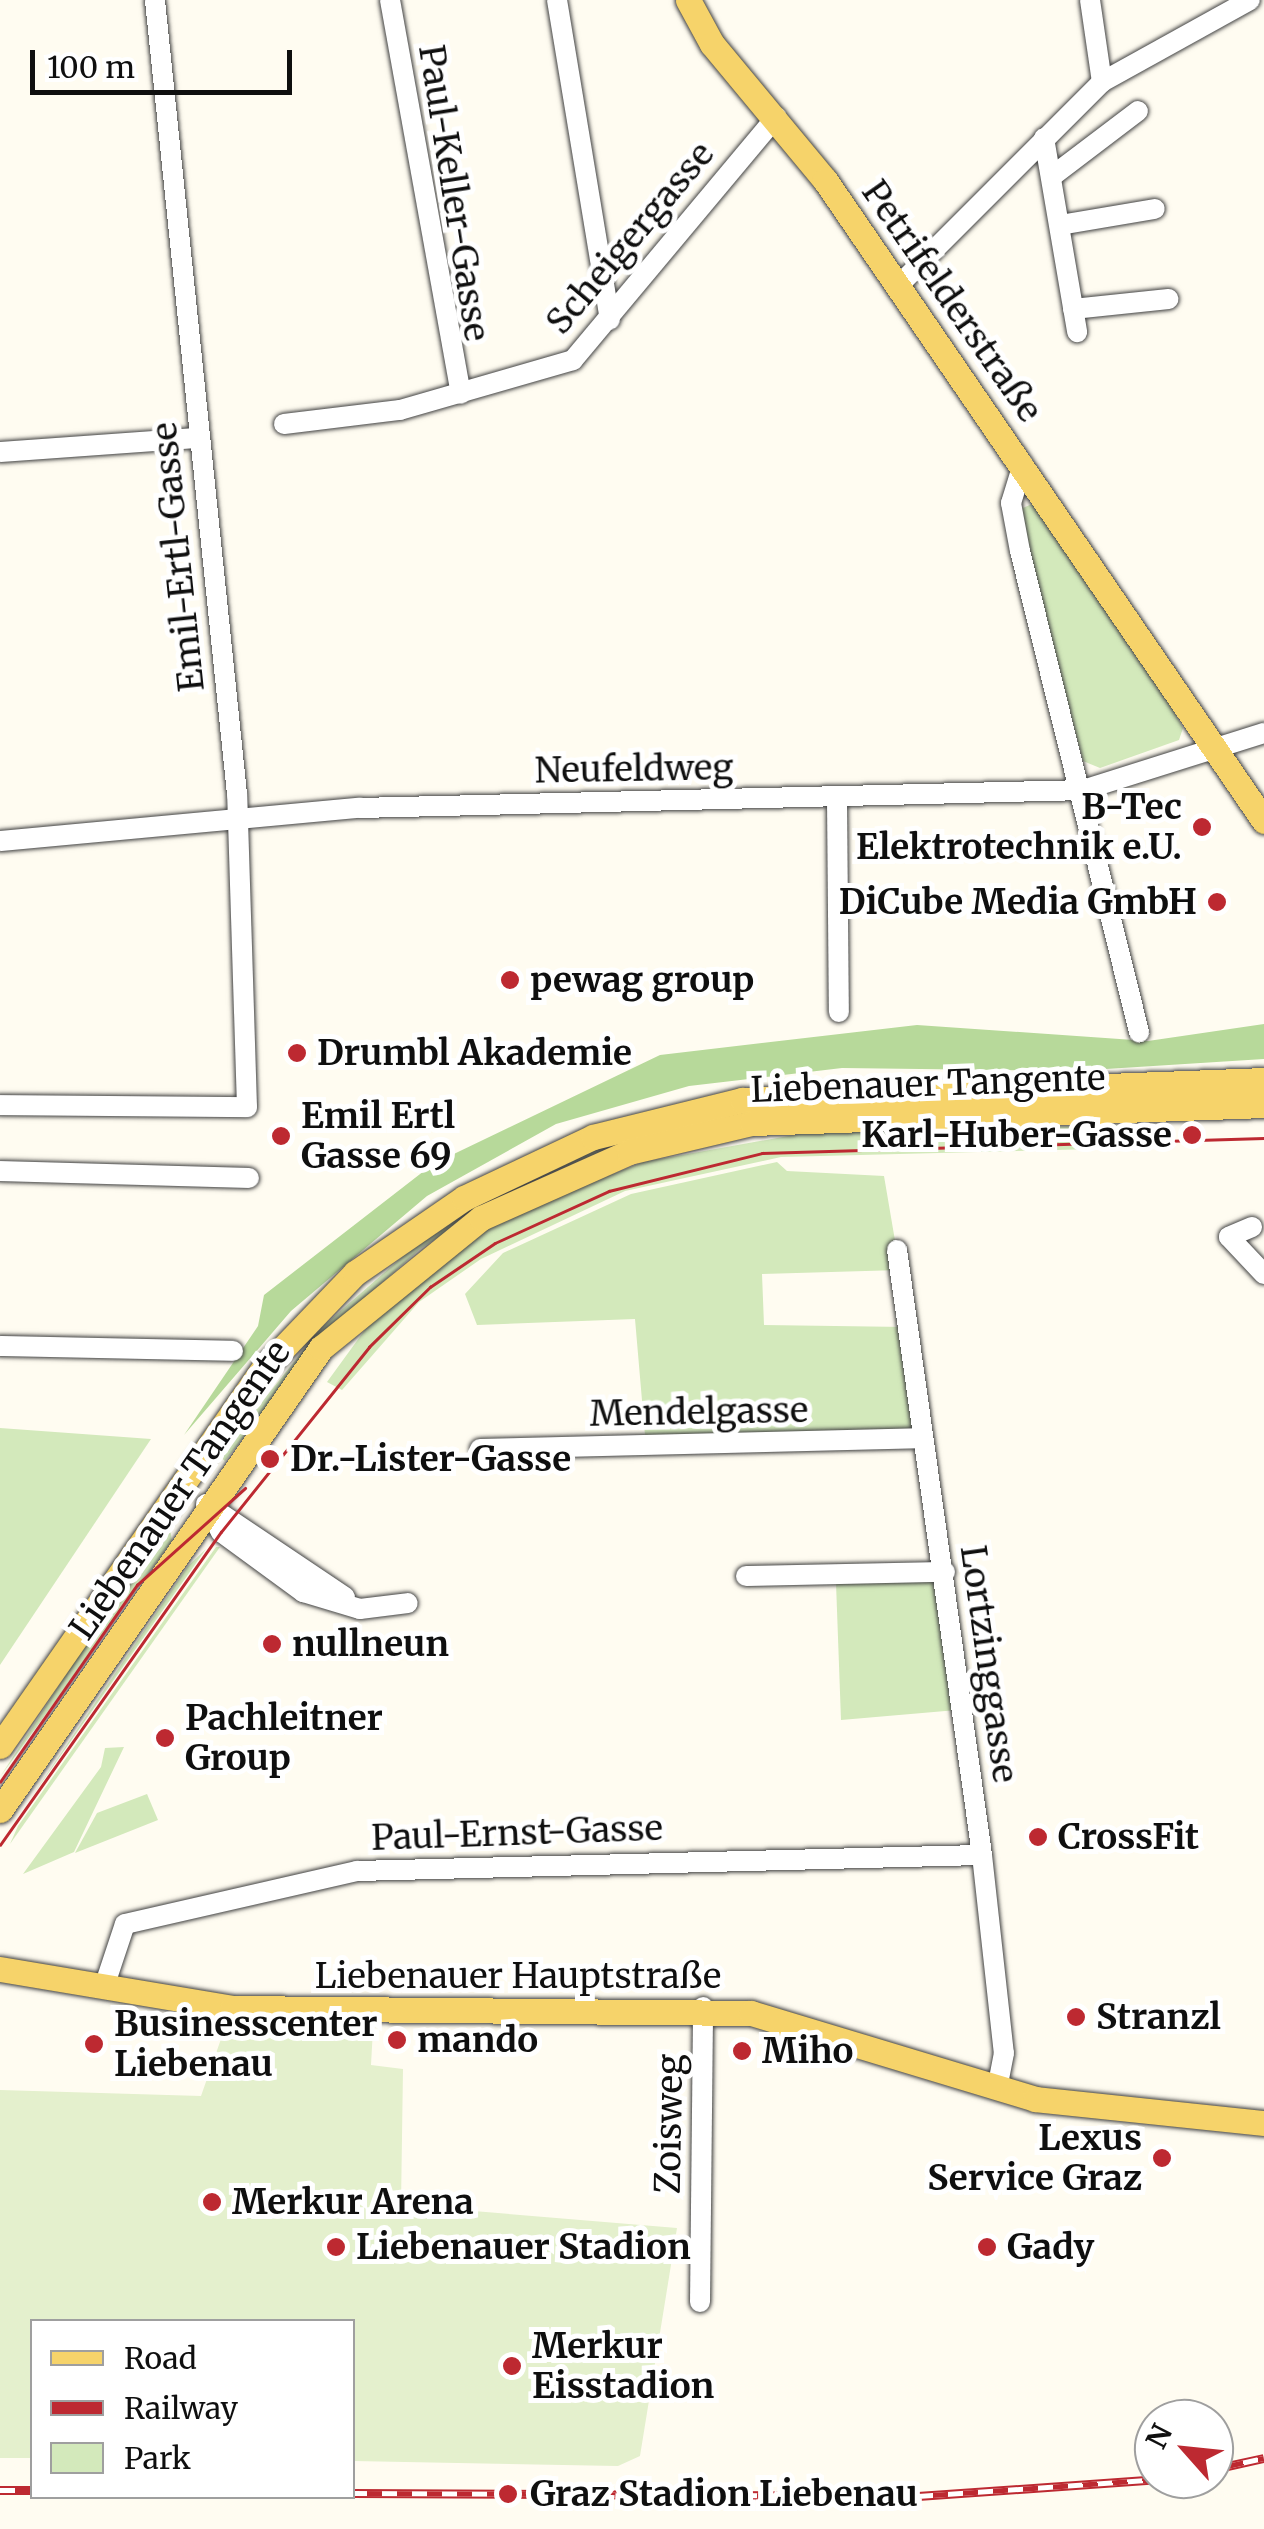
<!DOCTYPE html>
<meta charset="utf-8">
<style>
body{margin:0}
#map{position:relative;width:1264px;height:2529px;overflow:hidden;background:#fffcf1;font-family:Merriweather,serif}
div>[style]{position:absolute}
[style*='--x']{left:calc(var(--x)*1px);top:calc(var(--y)*1px);width:calc(var(--w)*1px);rotate:calc(var(--a)*1deg)}
.green>*{inset:0;background:#d3e9bb}
.forest>*{inset:0;background:#b7d99a}
.pitch>*{inset:0;background:#e4f0cd}
.roads{filter:drop-shadow(0 0 2px #424242) drop-shadow(0 0 2px #424242)}
.minor>*{height:20px;margin:-10px;padding:0 10px;transform-origin:10px;border-radius:10px;background:#fff}
.major>*{height:25px;margin:-12.5px;padding:0 12.5px;transform-origin:12.5px;border-radius:12.5px;background:#f6d36a}
.tram>*{height:2.5px;margin:-1.25px;padding:0 1.25px;transform-origin:1.25px;border-radius:1.25px;background:#bd2931}
.rail>*{height:9px;margin-top:-4.5px;transform-origin:0;background:repeating-linear-gradient(90deg,#fff 0 15px,#bd2931 0 30px);box-sizing:border-box;border-block:2px solid #bd2931}
.dots>*{width:28px;height:28px;translate:-50% -50%;box-sizing:border-box;border:5px solid #fff;border-radius:50%}
span{translate:-50% -50%;white-space:nowrap;text-align:center;line-height:1.15;-webkit-text-stroke:10px #fff;paint-order:stroke}
.street-label{font-size:35px;color:#0f0f0f}
.poi-label{font-size:35px;color:#0f0f0f;font-weight:700}
.right{translate:-100% -50%;text-align:right}
.left{translate:0 -50%;text-align:left}
.legend{position:absolute;left:30px;top:2319px;width:325px;height:180px;box-sizing:border-box;background:#fff;border:2px solid #9f9f9f;margin:0;padding:12px 18px;list-style:none;font-size:30px;color:#0f0f0f}
.legend li{display:flex;align-items:center;gap:20px;height:50px}
.legend b{width:50px;border:2px solid #9f9f9f}
.north{position:absolute;left:1134px;top:2399px;width:100px;height:100px;box-sizing:border-box;background:#fff;border:2px solid #9f9f9f;border-radius:50%;rotate:297deg;font-size:28px;font-weight:700;line-height:40px;text-align:center;color:#0f0f0f}
.north::after{content:'';display:block;margin:auto;width:35px;height:45px;background:#bd2931;clip-path:polygon(50% 0,100% 100%,50% 72%,0 100%)}
.scale{position:absolute;left:30px;top:50px;width:262px;height:45px;box-sizing:border-box;border:5px solid #0f0f0f;border-top:0;padding-left:12px;font-size:30px;line-height:35px;white-space:nowrap;color:#0f0f0f;-webkit-text-stroke:8px #fff;paint-order:stroke}
</style>
<div id="map">
<div class="green">
<div style="clip-path:polygon(1032px 504px,1153px 673px,1183px 728px,1179px 740px,1100px 768px,1083px 761px,1016px 511px)"></div>
<div style="clip-path:polygon(1264px 1090px,634px 1138px,514px 1188px,420px 1249px,328px 1331px,225px 1461px,219px 1456px,321px 1328px,416px 1245px,469px 1208px,563px 1160px,632px 1135px)"></div>
<div style="clip-path:polygon(1136px 1125px,1136px 1147px,1076px 1148px,1134px 1148px,781px 1157px,625px 1191px,481px 1259px,419px 1302px,342px 1390px,327px 1382px,383px 1305px,434px 1263px,509px 1216px,643px 1162px,816px 1131px)"></div>
<div style="clip-path:polygon(777px 1162px,787px 1171px,884px 1176px,900px 1270px,762px 1274px,764px 1325px,906px 1327px,919px 1438px,646px 1447px,635px 1319px,477px 1325px,465px 1294px,503px 1253px,631px 1194px)"></div>
<div style="clip-path:polygon(0 1428px,151px 1439px,0 1665px)"></div>
<div style="clip-path:polygon(169px 1523px,172px 1541px,0 1777px,155px 1537px)"></div>
<div style="clip-path:polygon(216px 1547px,220px 1547px,10px 1844px,18px 1826px)"></div>
<div style="clip-path:polygon(206px 1549px,30px 1799px,188px 1566px)"></div>
<div style="clip-path:polygon(927px 1578px,941px 1583px,957px 1710px,841px 1720px,836px 1583px)"></div>
<div style="clip-path:polygon(124px 1747px,74px 1852px,23px 1874px,101px 1767px,105px 1748px)"></div>
<div style="clip-path:polygon(147px 1794px,158px 1820px,75px 1853px,97px 1813px)"></div>
</div>
<div class="forest">
<div style="clip-path:polygon(1264px 1024px,1264px 1059px,1074px 1071px,842px 1068px,689px 1086px,556px 1124px,427px 1196px,291px 1311px,184px 1435px,258px 1326px,264px 1295px,433px 1164px,660px 1055px,917px 1025px,1148px 1041px)"></div>
</div>
<div class="pitch">
<div style="clip-path:polygon(228px 2019px,235px 2027px,373px 2029px,371px 2065px,403px 2069px,401px 2205px,677px 2228px,640px 2456px,618px 2466px,353px 2461px,352px 2322px,32px 2322px,32px 2458px,0 2458px,0 2090px,201px 2096px)"></div>
</div>
<div class="roads">
<div class="minor">
<div style="--x:390;--y:0;--w:400;--a:79.8"></div>
<div style="--x:557;--y:0;--w:324;--a:80.6"></div>
<div style="--x:1090;--y:0;--w:83;--a:81.7"></div>
<div style="--x:1044;--y:138;--w:197;--a:80.3"></div>
<div style="--x:1055;--y:174;--w:104;--a:-37.2"></div>
<div style="--x:1060;--y:225;--w:96;--a:-9.6"></div>
<div style="--x:898;--y:286;--w:288;--a:-45"></div>
<div style="--x:1102;--y:82;--w:169;--a:-29"></div>
<div style="--x:1073;--y:309;--w:96;--a:-6"></div>
<div style="--x:284;--y:424;--w:117;--a:-6.9"></div>
<div style="--x:400;--y:410;--w:180;--a:-16.1"></div>
<div style="--x:573;--y:360;--w:317;--a:-50.1"></div>
<div style="--x:0;--y:452;--w:197;--a:-4.1"></div>
<div style="--x:1023;--y:464;--w:41;--a:107.1"></div>
<div style="--x:1011;--y:503;--w:49;--a:79.4"></div>
<div style="--x:1020;--y:551;--w:496;--a:76.1"></div>
<div style="--x:837;--y:799;--w:213;--a:89.5"></div>
<div style="--x:0;--y:841;--w:361;--a:-5.3"></div>
<div style="--x:359;--y:808;--w:724;--a:-1.42"></div>
<div style="--x:1083;--y:790;--w:190;--a:-17.5"></div>
<div style="--x:0;--y:1105;--w:247;--a:0.5"></div>
<div style="--x:247;--y:1107;--w:313;--a:-91.8"></div>
<div style="--x:237;--y:794;--w:798;--a:-95.9"></div>
<div style="--x:0;--y:1171;--w:249;--a:1.6"></div>
<div style="--x:1252;--y:1227;--w:25;--a:157"></div>
<div style="--x:1229;--y:1237;--w:51;--a:46.6"></div>
<div style="--x:897;--y:1250;--w:611;--a:82"></div>
<div style="--x:982;--y:1855;--w:199;--a:83.7"></div>
<div style="--x:1004;--y:2053;--w:36;--a:101"></div>
<div style="--x:0;--y:1346;--w:233;--a:1.2"></div>
<div style="--x:480;--y:1449;--w:439;--a:-1.4"></div>
<div style="--x:206;--y:1504;--w:32;--a:62"></div>
<div style="--x:221;--y:1532;--w:102;--a:36.2"></div>
<div style="--x:303;--y:1592;--w:59;--a:16.6"></div>
<div style="--x:360;--y:1609;--w:48;--a:-7.1"></div>
<div style="--x:208;--y:1505;--w:165;--a:33.9"></div>
<div style="--x:746;--y:1576;--w:199;--a:-1.2"></div>
<div style="--x:105;--y:1984;--w:63;--a:-71.6"></div>
<div style="--x:125;--y:1924;--w:238;--a:-12.9"></div>
<div style="--x:357;--y:1871;--w:625;--a:-1.47"></div>
<div style="--x:700;--y:2302;--w:295;--a:-89.4"></div>
</div>
<div class="major">
<div style="--x:688;--y:0;--w:50;--a:61.4"></div>
<div style="--x:712;--y:44;--w:177;--a:50.3"></div>
<div style="--x:825;--y:180;--w:777;--a:55.59"></div>
<div style="--x:0;--y:1746;--w:461;--a:-55.1"></div>
<div style="--x:264;--y:1368;--w:132;--a:-46.2"></div>
<div style="--x:355;--y:1273;--w:132;--a:-34.5"></div>
<div style="--x:464;--y:1198;--w:143;--a:-25.3"></div>
<div style="--x:593;--y:1137;--w:154;--a:-13.9"></div>
<div style="--x:742;--y:1100;--w:522;--a:-2.19"></div>
<div style="--x:0;--y:1810;--w:563;--a:-55.21"></div>
<div style="--x:321;--y:1348;--w:206;--a:-39.1"></div>
<div style="--x:481;--y:1218;--w:162;--a:-24"></div>
<div style="--x:629;--y:1152;--w:126;--a:-13.3"></div>
<div style="--x:752;--y:1123;--w:512;--a:-2.01"></div>
<div style="--x:0;--y:1969;--w:235;--a:9.5"></div>
<div style="--x:232;--y:2008;--w:519;--a:0.55"></div>
<div style="--x:751;--y:2013;--w:297;--a:16.8"></div>
<div style="--x:1035;--y:2099;--w:230;--a:6"></div>
</div>
</div>
<div class="tram">
<div style="--x:0;--y:1782;--w:240;--a:-55.2"></div>
<div style="--x:137;--y:1585;--w:145;--a:-41.9"></div>
<div style="--x:0;--y:1845;--w:383;--a:-54.8"></div>
<div style="--x:221;--y:1532;--w:237;--a:-51.3"></div>
<div style="--x:369;--y:1347;--w:86;--a:-44.5"></div>
<div style="--x:430;--y:1287;--w:78;--a:-34.1"></div>
<div style="--x:495;--y:1243;--w:125;--a:-24.5"></div>
<div style="--x:609;--y:1191;--w:158;--a:-13.9"></div>
<div style="--x:762;--y:1153;--w:502;--a:-1.71"></div>
</div>
<div class="rail">
<div style="--x:1214;--y:2469;--w:51;--a:-12.4"></div>
<div style="--x:0;--y:2490;--w:32;--a:0"></div>
<div style="--x:352;--y:2493;--w:566;--a:0.3"></div>
<div style="--x:918;--y:2496;--w:243;--a:-4"></div>
</div>
<div class="dots">
<div style="left:1202px;top:827px;background:#bd2931"></div>
<div style="left:1217px;top:902px;background:#bd2931"></div>
<div style="left:510px;top:980px;background:#bd2931"></div>
<div style="left:297px;top:1053px;background:#bd2931"></div>
<div style="left:1192px;top:1135px;background:#bd2931"></div>
<div style="left:281px;top:1136px;background:#bd2931"></div>
<div style="left:270px;top:1459px;background:#bd2931"></div>
<div style="left:272px;top:1644px;background:#bd2931"></div>
<div style="left:165px;top:1738px;background:#bd2931"></div>
<div style="left:1038px;top:1837px;background:#bd2931"></div>
<div style="left:1076px;top:2017px;background:#bd2931"></div>
<div style="left:397px;top:2040px;background:#bd2931"></div>
<div style="left:94px;top:2044px;background:#bd2931"></div>
<div style="left:742px;top:2051px;background:#bd2931"></div>
<div style="left:1162px;top:2158px;background:#bd2931"></div>
<div style="left:212px;top:2202px;background:#bd2931"></div>
<div style="left:336px;top:2247px;background:#bd2931"></div>
<div style="left:987px;top:2247px;background:#bd2931"></div>
<div style="left:512px;top:2366px;background:#bd2931"></div>
<div style="left:508px;top:2494px;background:#bd2931"></div>
</div>
<div class="street-label">
<span style="left:454px;top:193px;rotate:81deg">Paul-Keller-Gasse</span>
<span style="left:630px;top:238px;rotate:-50deg">Scheigergasse</span>
<span style="left:952px;top:301px;rotate:55deg">Petrifelderstraße</span>
<span style="left:178px;top:557px;rotate:-96deg">Emil-Ertl-Gasse</span>
<span style="left:634px;top:769px;rotate:-1deg">Neufeldweg</span>
<span style="left:928px;top:1084px;rotate:-2deg">Liebenauer Tangente</span>
<span style="left:699px;top:1412px;rotate:-1deg">Mendelgasse</span>
<span style="left:180px;top:1490px;rotate:-55deg">Liebenauer Tangente</span>
<span style="left:989px;top:1664px;rotate:82deg">Lortzinggasse</span>
<span style="left:517px;top:1833px;rotate:-2deg">Paul-Ernst-Gasse</span>
<span style="left:518px;top:1976px">Liebenauer Hauptstraße</span>
<span style="left:669px;top:2124px;rotate:-89deg">Zoisweg</span>
</div>
<div class="poi-label">
<span class="right" style="left:1182px;top:827px">B-Tec<br>Elektrotechnik e.U.</span>
<span class="right" style="left:1197px;top:902px">DiCube Media GmbH</span>
<span class="left" style="left:530px;top:980px">pewag group</span>
<span class="left" style="left:317px;top:1053px">Drumbl Akademie</span>
<span class="left" style="left:301px;top:1136px">Emil Ertl<br>Gasse 69</span>
<span class="right" style="left:1172px;top:1135px">Karl-Huber-Gasse</span>
<span class="left" style="left:290px;top:1459px">Dr.-Lister-Gasse</span>
<span class="left" style="left:292px;top:1644px">nullneun</span>
<span class="left" style="left:185px;top:1738px">Pachleitner<br>Group</span>
<span class="left" style="left:1058px;top:1837px">CrossFit</span>
<span class="left" style="left:1096px;top:2017px">Stranzl</span>
<span class="left" style="left:114px;top:2044px">Businesscenter<br>Liebenau</span>
<span class="left" style="left:417px;top:2040px">mando</span>
<span class="left" style="left:762px;top:2051px">Miho</span>
<span class="right" style="left:1142px;top:2158px">Lexus<br>Service Graz</span>
<span class="left" style="left:232px;top:2202px">Merkur Arena</span>
<span class="left" style="left:356px;top:2247px">Liebenauer Stadion</span>
<span class="left" style="left:1007px;top:2247px">Gady</span>
<span class="left" style="left:532px;top:2366px">Merkur<br>Eisstadion</span>
<span class="left" style="left:530px;top:2494px">Graz Stadion Liebenau</span>
</div>
<ul class="legend">
<li><b style="height:12px;background:#f6d36a"></b>Road</li>
<li><b style="height:12px;background:#bd2931"></b>Railway</li>
<li><b style="height:28px;background:#d3e9bb"></b>Park</li>
</ul>
<div class="north">N</div>
<div class="scale">100 m</div>
</div>
